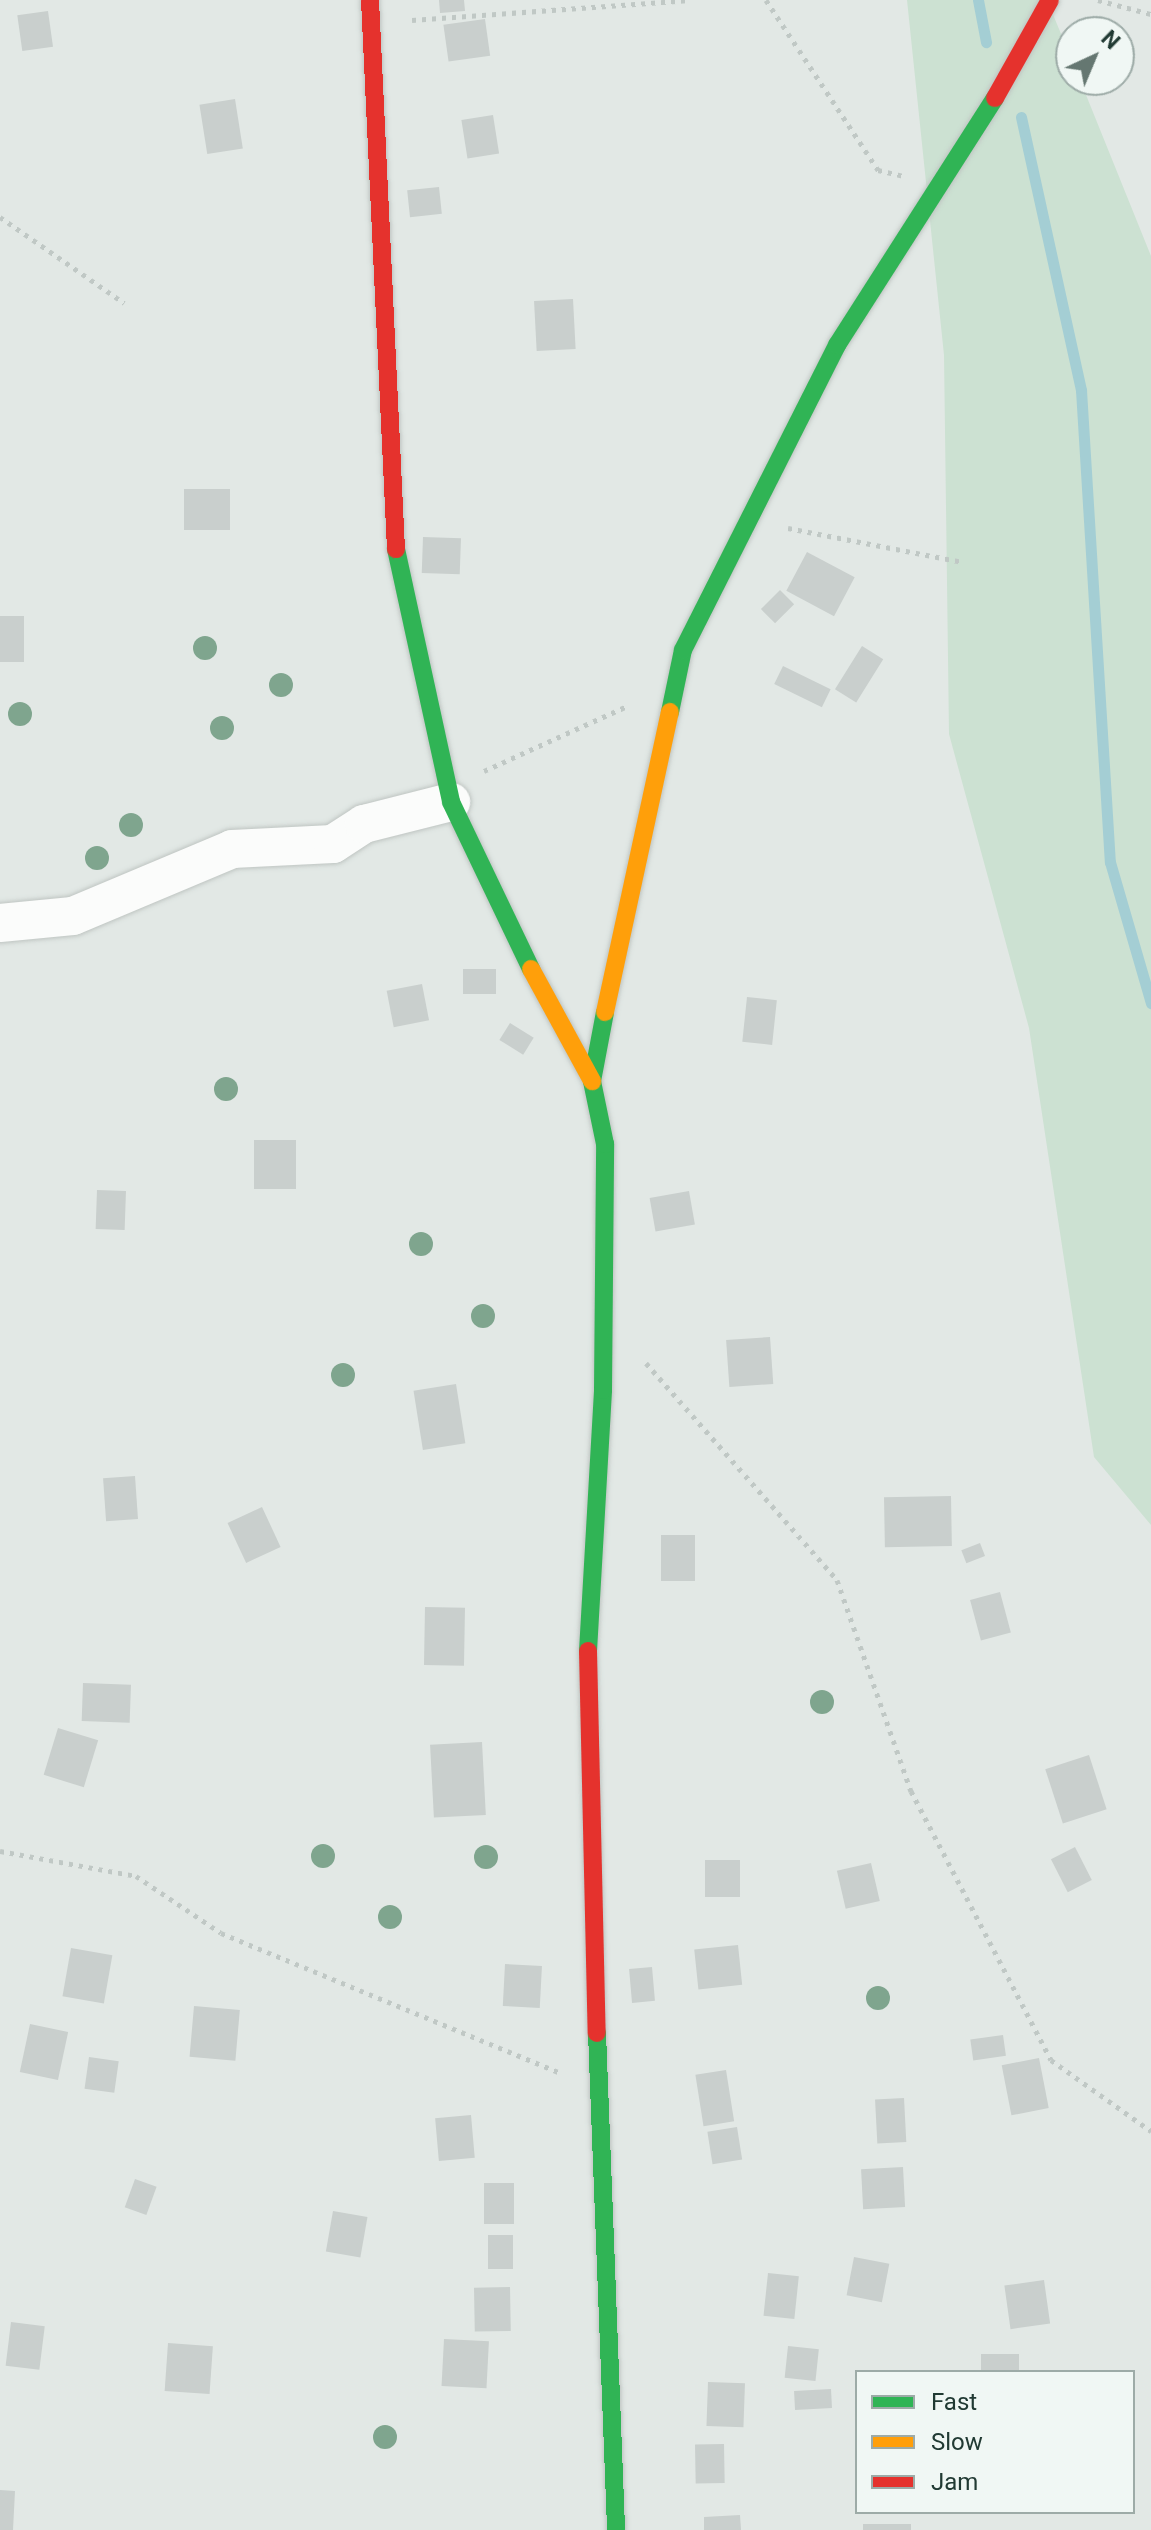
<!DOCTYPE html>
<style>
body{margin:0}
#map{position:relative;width:1151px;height:2530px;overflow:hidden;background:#e2e8e5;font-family:Roboto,sans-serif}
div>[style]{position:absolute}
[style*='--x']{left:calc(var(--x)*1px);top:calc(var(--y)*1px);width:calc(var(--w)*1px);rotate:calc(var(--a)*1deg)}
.green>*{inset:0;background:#cce1d2}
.stream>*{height:11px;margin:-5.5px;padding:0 5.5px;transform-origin:5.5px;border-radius:5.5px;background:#a4ced4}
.building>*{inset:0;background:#c9cfcd;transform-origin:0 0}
.path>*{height:5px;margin-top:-2.5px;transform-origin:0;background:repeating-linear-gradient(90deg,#c0c8c5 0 4px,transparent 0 10px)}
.roads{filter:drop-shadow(0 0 2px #bfc5c2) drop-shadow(0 0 2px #bfc5c2)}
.street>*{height:38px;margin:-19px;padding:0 19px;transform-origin:19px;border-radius:19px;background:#fbfcfb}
.fast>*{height:18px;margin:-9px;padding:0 9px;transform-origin:9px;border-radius:9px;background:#30b455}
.slow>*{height:18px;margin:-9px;padding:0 9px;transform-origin:9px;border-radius:9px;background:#ff9f0a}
.jam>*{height:18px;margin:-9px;padding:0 9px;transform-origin:9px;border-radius:9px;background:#e5322d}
.trees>*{width:24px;height:24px;margin:-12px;border-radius:50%;background:#7fa58e}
span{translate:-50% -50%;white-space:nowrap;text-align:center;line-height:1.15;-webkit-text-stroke:7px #f0f7f4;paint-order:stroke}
.legend{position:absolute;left:855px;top:2370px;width:280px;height:144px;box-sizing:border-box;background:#f0f7f4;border:2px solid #9daba7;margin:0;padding:10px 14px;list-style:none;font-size:24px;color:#213a33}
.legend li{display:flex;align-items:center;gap:16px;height:40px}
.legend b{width:40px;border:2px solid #9daba7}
.north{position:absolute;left:1055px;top:16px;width:80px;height:80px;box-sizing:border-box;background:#f0f7f4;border:2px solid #9daba7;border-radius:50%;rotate:44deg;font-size:22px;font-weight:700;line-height:32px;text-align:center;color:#213a33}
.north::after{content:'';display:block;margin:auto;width:28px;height:36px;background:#657771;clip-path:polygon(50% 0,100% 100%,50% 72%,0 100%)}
</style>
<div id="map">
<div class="green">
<div style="clip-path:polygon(907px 0,1047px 0,1071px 58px,1071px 80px,1080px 80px,1151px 256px,1151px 1525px,1094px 1457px,1029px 1028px,949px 734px,944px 355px)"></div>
</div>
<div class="stream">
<div style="--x:978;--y:0;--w:43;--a:79.2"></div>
<div style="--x:1021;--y:117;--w:280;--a:77.6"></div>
<div style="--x:1081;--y:390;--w:473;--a:86.5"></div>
<div style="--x:1110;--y:862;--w:147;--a:73.8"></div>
</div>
<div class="building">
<div style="clip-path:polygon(439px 0,464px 0,465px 11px,440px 13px)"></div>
<div style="left:48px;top:11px;width:36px;height:31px;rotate:82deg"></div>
<div style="left:485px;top:19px;width:37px;height:42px;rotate:82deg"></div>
<div style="left:235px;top:99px;width:50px;height:36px;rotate:81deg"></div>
<div style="left:493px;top:115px;width:39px;height:32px;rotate:81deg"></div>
<div style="left:439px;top:187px;width:27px;height:32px;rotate:84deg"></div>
<div style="left:573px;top:299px;width:50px;height:39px;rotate:87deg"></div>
<div style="left:184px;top:489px;width:46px;height:41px"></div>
<div style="left:423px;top:537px;width:38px;height:36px;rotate:2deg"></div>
<div style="left:807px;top:552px;width:54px;height:44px;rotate:28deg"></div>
<div style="left:780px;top:590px;width:20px;height:27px;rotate:45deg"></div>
<div style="left:0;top:616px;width:24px;height:46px"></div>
<div style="left:862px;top:646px;width:25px;height:51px;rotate:32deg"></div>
<div style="left:783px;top:666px;width:53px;height:20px;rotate:26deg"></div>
<div style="left:463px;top:969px;width:33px;height:25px"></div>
<div style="left:422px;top:984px;width:37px;height:36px;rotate:79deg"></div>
<div style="left:747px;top:997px;width:30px;height:45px;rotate:6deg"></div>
<div style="left:510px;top:1023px;width:28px;height:20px;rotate:32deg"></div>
<div style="left:254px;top:1140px;width:42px;height:49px"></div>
<div style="left:97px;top:1190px;width:29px;height:39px;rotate:2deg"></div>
<div style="left:689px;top:1191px;width:34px;height:40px;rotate:80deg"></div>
<div style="left:770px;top:1337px;width:47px;height:44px;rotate:86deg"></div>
<div style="left:456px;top:1384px;width:60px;height:43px;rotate:81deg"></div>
<div style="left:135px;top:1476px;width:43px;height:32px;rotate:86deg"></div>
<div style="left:951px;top:1496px;width:50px;height:67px;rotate:89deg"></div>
<div style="left:262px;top:1507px;width:44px;height:38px;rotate:65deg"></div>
<div style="left:661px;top:1535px;width:34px;height:46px"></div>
<div style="left:980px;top:1543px;width:14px;height:20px;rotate:69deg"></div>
<div style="left:1000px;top:1592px;width:42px;height:31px;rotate:75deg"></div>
<div style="left:425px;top:1607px;width:40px;height:58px;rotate:1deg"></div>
<div style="left:83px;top:1683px;width:48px;height:38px;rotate:2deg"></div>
<div style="left:58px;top:1728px;width:42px;height:49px;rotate:17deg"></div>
<div style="left:482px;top:1742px;width:73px;height:52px;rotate:87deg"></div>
<div style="left:1089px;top:1755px;width:57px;height:46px;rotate:72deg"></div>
<div style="left:1075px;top:1847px;width:37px;height:27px;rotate:63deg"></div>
<div style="left:705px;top:1860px;width:35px;height:37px"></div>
<div style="left:871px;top:1863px;width:39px;height:35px;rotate:77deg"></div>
<div style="left:738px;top:1945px;width:40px;height:44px;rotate:84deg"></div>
<div style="left:71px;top:1948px;width:42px;height:49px;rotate:10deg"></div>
<div style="left:505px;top:1964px;width:37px;height:42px;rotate:3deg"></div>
<div style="left:652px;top:1967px;width:34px;height:23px;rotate:85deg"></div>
<div style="left:194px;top:2006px;width:46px;height:51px;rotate:5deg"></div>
<div style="left:30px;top:2024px;width:39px;height:49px;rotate:12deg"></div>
<div style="left:1003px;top:2035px;width:21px;height:33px;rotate:82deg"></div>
<div style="left:89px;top:2057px;width:30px;height:32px;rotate:8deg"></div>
<div style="left:1039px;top:2058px;width:51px;height:38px;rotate:79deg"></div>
<div style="left:726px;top:2070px;width:52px;height:31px;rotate:81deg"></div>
<div style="left:904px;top:2098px;width:44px;height:29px;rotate:87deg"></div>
<div style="left:471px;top:2115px;width:43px;height:36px;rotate:85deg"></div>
<div style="left:737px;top:2127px;width:33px;height:30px;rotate:81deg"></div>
<div style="left:903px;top:2167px;width:40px;height:42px;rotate:87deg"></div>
<div style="left:135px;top:2179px;width:23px;height:30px;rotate:20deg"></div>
<div style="left:484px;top:2183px;width:30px;height:41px"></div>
<div style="left:333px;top:2211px;width:35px;height:41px;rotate:10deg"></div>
<div style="left:488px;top:2235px;width:25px;height:34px"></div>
<div style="left:854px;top:2257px;width:36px;height:39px;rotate:11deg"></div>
<div style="left:768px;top:2273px;width:31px;height:43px;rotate:6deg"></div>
<div style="left:1044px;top:2280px;width:44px;height:40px;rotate:82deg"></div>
<div style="left:510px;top:2287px;width:44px;height:36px;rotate:89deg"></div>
<div style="left:11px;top:2322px;width:34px;height:44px;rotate:7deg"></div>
<div style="left:444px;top:2339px;width:45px;height:47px;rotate:3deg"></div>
<div style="left:168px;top:2343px;width:45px;height:48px;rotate:4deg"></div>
<div style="left:788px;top:2346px;width:31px;height:32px;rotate:6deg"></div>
<div style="left:981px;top:2354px;width:38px;height:18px"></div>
<div style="left:708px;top:2382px;width:37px;height:44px;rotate:2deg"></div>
<div style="left:831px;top:2389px;width:19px;height:37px;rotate:87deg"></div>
<div style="left:724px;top:2444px;width:39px;height:29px;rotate:89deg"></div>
<div style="clip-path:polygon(0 2490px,15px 2491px,13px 2530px,0 2530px)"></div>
<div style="clip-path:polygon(740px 2515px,741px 2530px,704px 2530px,704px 2517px)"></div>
<div style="left:863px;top:2524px;width:48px;height:6px"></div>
</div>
<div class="path">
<div style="--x:766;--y:0;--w:204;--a:56.6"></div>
<div style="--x:878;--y:170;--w:27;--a:13"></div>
<div style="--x:1098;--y:0;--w:55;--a:14.8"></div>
<div style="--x:412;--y:20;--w:279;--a:-4.1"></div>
<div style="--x:0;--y:217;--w:151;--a:34.7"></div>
<div style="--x:788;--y:528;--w:178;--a:11"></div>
<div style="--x:484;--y:771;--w:157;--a:-24.4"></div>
<div style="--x:646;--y:1363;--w:289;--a:48.6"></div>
<div style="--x:837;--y:1580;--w:224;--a:70.7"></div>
<div style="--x:911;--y:1791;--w:303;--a:62.5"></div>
<div style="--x:1051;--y:2060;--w:123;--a:35.4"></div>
<div style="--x:0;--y:1851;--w:138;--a:10.4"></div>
<div style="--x:136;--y:1876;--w:102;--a:33.8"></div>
<div style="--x:221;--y:1933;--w:367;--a:22.4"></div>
</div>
<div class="roads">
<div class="street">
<div style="--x:0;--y:923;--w:73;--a:-5.5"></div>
<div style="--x:73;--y:916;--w:173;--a:-22.8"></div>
<div style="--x:232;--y:849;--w:101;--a:-2.8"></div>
<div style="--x:333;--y:844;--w:37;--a:-33"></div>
<div style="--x:364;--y:824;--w:90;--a:-14.2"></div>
</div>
<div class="fast">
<div style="--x:396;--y:549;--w:259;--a:77.7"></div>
<div style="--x:451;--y:802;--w:185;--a:64.4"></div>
<div style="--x:670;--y:712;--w:63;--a:-78.2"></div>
<div style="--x:683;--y:650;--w:342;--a:-63.2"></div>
<div style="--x:837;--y:345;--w:293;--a:-57.4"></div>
<div style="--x:588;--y:1651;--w:261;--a:-86.7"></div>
<div style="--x:603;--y:1390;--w:246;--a:-89.5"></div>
<div style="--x:605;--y:1144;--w:64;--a:-101.7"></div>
<div style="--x:592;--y:1081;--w:70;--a:-79.3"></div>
<div style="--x:597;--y:2033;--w:497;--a:87.8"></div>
</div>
<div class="slow">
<div style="--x:531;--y:969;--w:128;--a:61.4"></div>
<div style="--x:605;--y:1012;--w:307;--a:-77.8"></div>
</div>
<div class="jam">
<div style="--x:370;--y:0;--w:550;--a:87.29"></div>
<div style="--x:995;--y:98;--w:112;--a:-60.7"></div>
<div style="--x:588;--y:1651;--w:382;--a:88.7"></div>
</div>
</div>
<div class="trees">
<div style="left:205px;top:648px"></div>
<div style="left:281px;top:685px"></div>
<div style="left:20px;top:714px"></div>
<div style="left:222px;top:728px"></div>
<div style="left:131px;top:825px"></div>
<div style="left:97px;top:858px"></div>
<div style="left:226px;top:1089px"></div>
<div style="left:421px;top:1244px"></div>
<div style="left:483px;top:1316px"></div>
<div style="left:343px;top:1375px"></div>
<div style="left:822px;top:1702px"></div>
<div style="left:323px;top:1856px"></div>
<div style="left:486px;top:1857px"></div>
<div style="left:390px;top:1917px"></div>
<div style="left:878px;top:1998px"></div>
<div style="left:385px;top:2437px"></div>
</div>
<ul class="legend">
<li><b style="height:10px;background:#30b455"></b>Fast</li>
<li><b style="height:10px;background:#ff9f0a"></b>Slow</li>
<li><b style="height:10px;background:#e5322d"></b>Jam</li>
</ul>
<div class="north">N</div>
</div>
